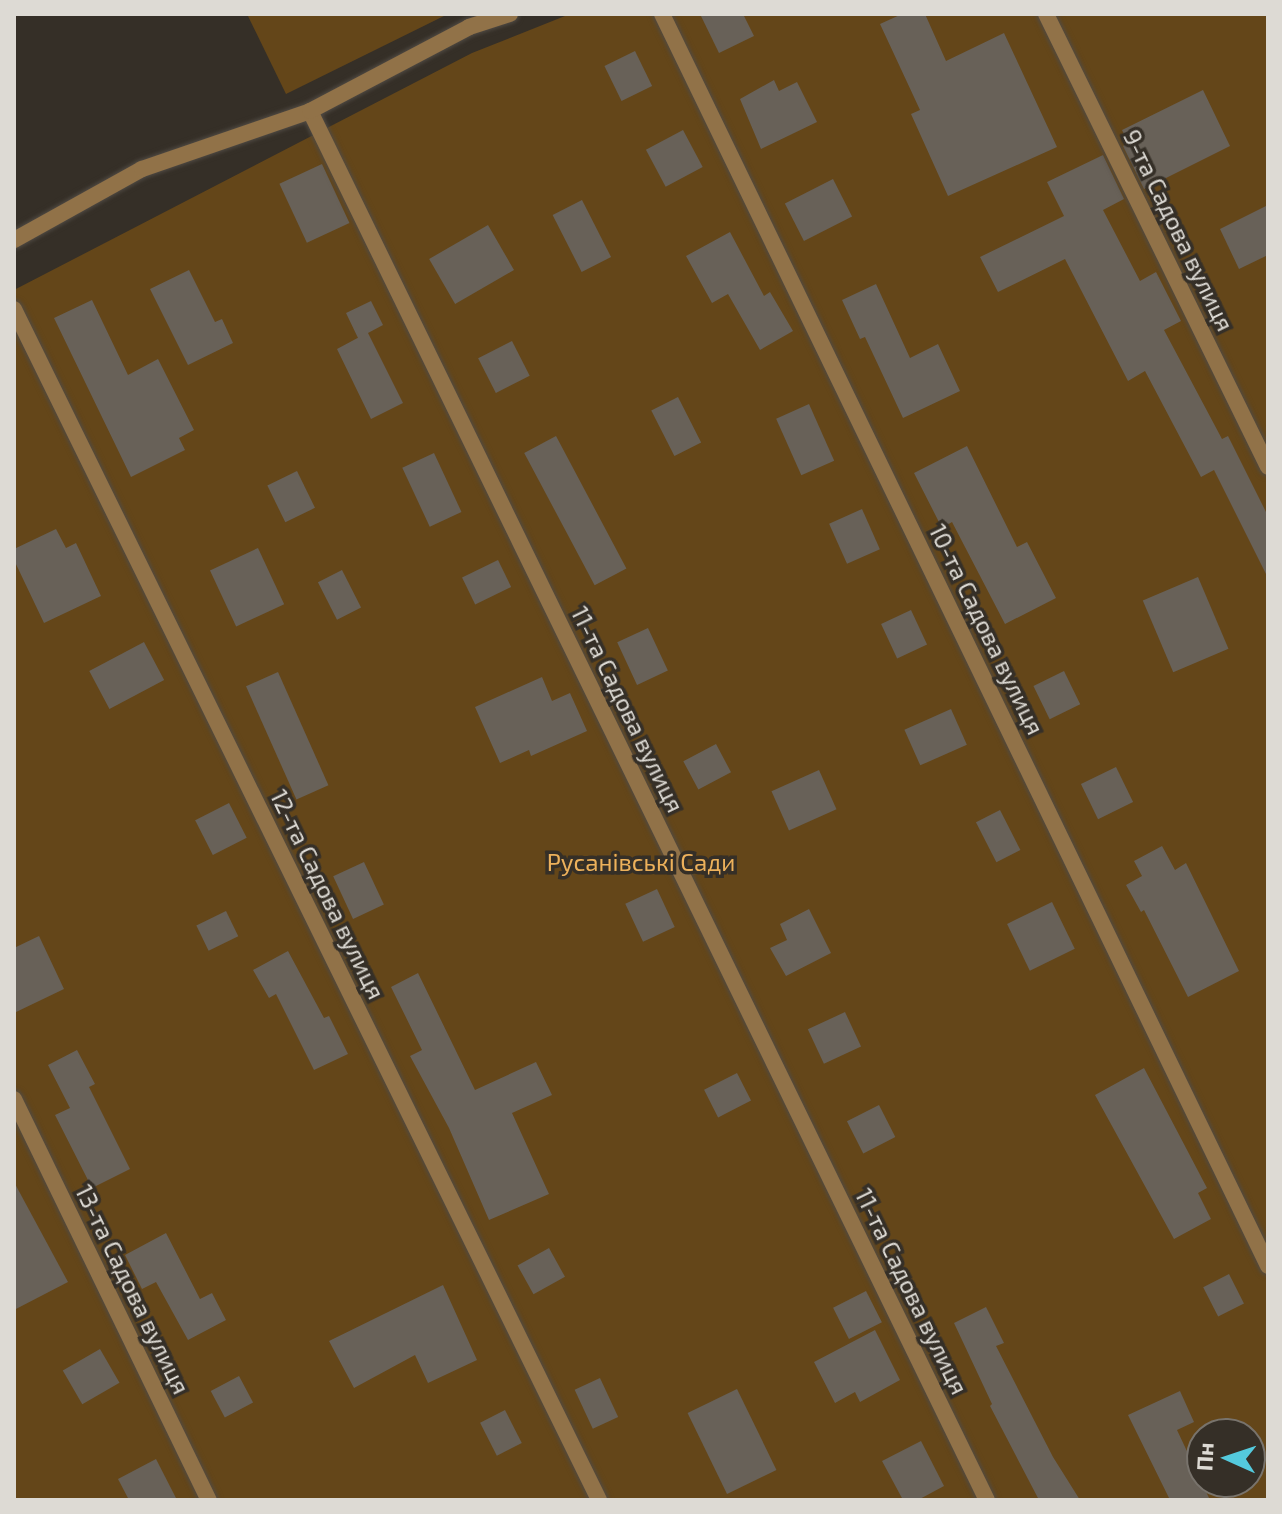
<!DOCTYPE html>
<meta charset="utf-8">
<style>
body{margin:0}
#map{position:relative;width:1282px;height:1514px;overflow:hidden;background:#352f27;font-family:"Exo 2",sans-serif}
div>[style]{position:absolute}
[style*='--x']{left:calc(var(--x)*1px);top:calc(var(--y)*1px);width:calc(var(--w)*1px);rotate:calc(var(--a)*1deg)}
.green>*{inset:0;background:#644619}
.building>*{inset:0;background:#686158;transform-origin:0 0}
.roads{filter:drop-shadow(0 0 2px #504a43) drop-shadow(0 0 2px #504a43)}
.minor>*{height:16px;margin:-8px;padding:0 8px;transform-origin:8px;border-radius:8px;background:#917248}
span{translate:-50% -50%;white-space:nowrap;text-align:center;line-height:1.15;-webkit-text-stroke:7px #352f27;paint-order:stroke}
.street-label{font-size:24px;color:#dddad4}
.park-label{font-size:24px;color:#edb15b}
.frame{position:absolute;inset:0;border:16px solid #dddad4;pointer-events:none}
.north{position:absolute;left:1186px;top:1418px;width:80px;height:80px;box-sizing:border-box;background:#352f27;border:2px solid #78736c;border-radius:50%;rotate:273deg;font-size:22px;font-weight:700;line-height:32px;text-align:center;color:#dddad4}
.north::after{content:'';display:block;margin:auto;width:28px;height:36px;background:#54cadd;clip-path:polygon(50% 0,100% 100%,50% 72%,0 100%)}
</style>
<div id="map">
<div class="green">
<div style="clip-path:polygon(247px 14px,448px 14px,286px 94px)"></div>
<div style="clip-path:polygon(evenodd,570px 14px,1268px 14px,1268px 1500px,14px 1500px,14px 290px,472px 53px,570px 14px,1202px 1434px,1250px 1434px,1250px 1482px,1202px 1482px,1202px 1434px)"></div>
</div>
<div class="building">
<div style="clip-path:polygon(700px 14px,743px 14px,754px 36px,719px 53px)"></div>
<div style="clip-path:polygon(902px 14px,925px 14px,946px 61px,1004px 33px,1057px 147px,948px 196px,911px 114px,920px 110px,880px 24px)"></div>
<div style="left:635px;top:51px;width:39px;height:34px;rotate:64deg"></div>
<div style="clip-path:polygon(774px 80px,779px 91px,797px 82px,817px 122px,761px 149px,740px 99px)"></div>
<div style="clip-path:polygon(1203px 90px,1230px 146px,1144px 189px,1123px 146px,1128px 143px,1122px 130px)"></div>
<div style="left:683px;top:130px;width:42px;height:42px;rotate:62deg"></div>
<div style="clip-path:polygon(1103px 155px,1124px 199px,1103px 210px,1140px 281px,1156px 272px,1181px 321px,1164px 330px,1222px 439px,1228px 436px,1268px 516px,1268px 578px,1214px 470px,1201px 477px,1145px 371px,1128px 381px,1065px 259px,998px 292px,980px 257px,1064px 216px,1047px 182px)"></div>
<div style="left:322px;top:164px;width:65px;height:47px;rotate:65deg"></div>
<div style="left:833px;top:179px;width:42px;height:54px;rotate:63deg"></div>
<div style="left:582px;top:200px;width:64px;height:33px;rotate:63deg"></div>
<div style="clip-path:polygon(1268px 205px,1268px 255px,1239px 269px,1220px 229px)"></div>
<div style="left:488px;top:225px;width:52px;height:68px;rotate:60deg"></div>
<div style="clip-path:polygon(730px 232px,764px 296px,770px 292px,793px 331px,760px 350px,728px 294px,712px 303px,686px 256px)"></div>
<div style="clip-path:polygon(189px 270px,215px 322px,222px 319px,233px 343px,188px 365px,150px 289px)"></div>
<div style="clip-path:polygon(876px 284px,910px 358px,938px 344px,960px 391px,903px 418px,865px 337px,860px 339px,842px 300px)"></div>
<div style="clip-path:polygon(92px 300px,128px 375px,158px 359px,194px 430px,179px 438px,185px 450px,131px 477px,54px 318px)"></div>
<div style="clip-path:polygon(371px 301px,383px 325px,368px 333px,403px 403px,371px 419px,337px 349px,365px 334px,358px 338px,346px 313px)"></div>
<div style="left:512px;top:341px;width:39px;height:38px;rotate:63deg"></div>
<div style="left:678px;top:397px;width:51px;height:30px;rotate:63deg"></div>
<div style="left:809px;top:404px;width:62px;height:36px;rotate:66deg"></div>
<div style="left:556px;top:436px;width:150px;height:36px;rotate:62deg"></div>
<div style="clip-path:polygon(967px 446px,1017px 547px,1027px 542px,1056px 598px,1005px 624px,952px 522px,942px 528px,914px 473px)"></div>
<div style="left:434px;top:453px;width:65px;height:35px;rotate:65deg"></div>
<div style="left:297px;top:471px;width:41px;height:33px;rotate:64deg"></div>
<div style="left:862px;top:509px;width:44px;height:36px;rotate:66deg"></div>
<div style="clip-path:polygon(56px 529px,66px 548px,76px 543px,101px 596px,44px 623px,14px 560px,14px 549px)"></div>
<div style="left:258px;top:548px;width:62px;height:53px;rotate:65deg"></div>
<div style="left:498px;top:560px;width:30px;height:40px;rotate:64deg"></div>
<div style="left:342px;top:570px;width:42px;height:27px;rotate:63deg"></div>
<div style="left:1198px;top:577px;width:78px;height:60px;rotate:67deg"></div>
<div style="left:911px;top:610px;width:38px;height:33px;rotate:65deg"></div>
<div style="left:648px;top:628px;width:47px;height:34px;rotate:65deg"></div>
<div style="left:144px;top:642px;width:43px;height:62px;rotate:62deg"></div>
<div style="left:1064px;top:671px;width:37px;height:34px;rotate:64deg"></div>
<div style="left:278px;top:672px;width:124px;height:35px;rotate:66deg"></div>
<div style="clip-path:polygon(542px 677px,552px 701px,570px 693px,587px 731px,531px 756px,529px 750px,500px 763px,475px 707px)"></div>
<div style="left:951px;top:709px;width:39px;height:51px;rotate:66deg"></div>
<div style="left:716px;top:744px;width:32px;height:37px;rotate:62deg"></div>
<div style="left:1116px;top:767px;width:39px;height:39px;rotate:64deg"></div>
<div style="left:819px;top:770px;width:43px;height:52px;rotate:66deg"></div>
<div style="left:229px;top:803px;width:39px;height:38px;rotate:63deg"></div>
<div style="left:1000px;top:810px;width:45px;height:27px;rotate:63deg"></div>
<div style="clip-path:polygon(1162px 846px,1175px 870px,1186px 863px,1239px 971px,1188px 997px,1144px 910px,1141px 912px,1126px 885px,1142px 876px,1134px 861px)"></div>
<div style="left:364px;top:862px;width:47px;height:34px;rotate:65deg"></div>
<div style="left:657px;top:889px;width:42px;height:35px;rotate:65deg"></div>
<div style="left:1052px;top:902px;width:52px;height:50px;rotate:64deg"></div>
<div style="clip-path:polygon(809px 909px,831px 953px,786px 976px,770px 948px,787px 940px,780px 924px)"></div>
<div style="left:226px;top:911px;width:28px;height:33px;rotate:64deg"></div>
<div style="clip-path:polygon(39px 936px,64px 989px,14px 1013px,14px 948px)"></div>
<div style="clip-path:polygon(288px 951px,324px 1018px,329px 1016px,348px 1054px,314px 1070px,276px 994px,269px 998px,253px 970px)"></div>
<div style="clip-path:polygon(418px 973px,475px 1090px,536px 1062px,552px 1095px,512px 1113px,549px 1194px,489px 1220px,449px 1128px,410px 1056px,422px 1050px,391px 987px)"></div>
<div style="left:845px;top:1012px;width:38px;height:41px;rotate:65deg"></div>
<div style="clip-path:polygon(77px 1050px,95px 1084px,89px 1087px,130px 1169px,92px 1188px,55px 1115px,70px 1108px,48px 1065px)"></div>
<div style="clip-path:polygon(1144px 1068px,1207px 1188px,1198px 1193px,1211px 1219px,1174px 1239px,1095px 1095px)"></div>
<div style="left:737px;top:1073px;width:31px;height:37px;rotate:63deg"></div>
<div style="left:879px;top:1105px;width:36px;height:36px;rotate:63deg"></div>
<div style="clip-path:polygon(14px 1182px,68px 1282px,14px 1310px)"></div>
<div style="clip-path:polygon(166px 1233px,200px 1299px,212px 1293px,226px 1320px,188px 1340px,156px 1282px,142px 1289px,125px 1255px)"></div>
<div style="left:549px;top:1248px;width:33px;height:36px;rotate:61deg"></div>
<div style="left:1229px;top:1274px;width:33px;height:29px;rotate:63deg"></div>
<div style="clip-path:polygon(443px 1285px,477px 1360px,428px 1383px,415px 1355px,354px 1388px,329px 1341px)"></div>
<div style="left:866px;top:1291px;width:35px;height:37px;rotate:63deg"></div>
<div style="clip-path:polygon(986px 1307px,1004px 1343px,996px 1346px,1053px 1457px,1080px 1500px,1039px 1500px,990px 1406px,992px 1404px,954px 1323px)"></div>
<div style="clip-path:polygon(875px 1330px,900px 1380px,860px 1402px,855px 1392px,835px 1403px,814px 1362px)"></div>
<div style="left:100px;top:1349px;width:39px;height:43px;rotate:60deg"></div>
<div style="left:239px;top:1376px;width:30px;height:32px;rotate:62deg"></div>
<div style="left:600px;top:1378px;width:43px;height:28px;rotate:65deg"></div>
<div style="left:737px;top:1389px;width:90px;height:55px;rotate:64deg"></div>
<div style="clip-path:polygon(1180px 1391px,1194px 1422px,1177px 1430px,1210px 1500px,1170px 1500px,1128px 1415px)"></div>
<div style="left:505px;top:1410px;width:37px;height:28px;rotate:63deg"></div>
<div style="clip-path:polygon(921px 1441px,944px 1486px,918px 1500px,903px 1500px,882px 1461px)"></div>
<div style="clip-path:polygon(156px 1459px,177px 1500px,129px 1500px,118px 1479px)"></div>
</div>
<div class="roads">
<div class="minor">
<div style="--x:662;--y:14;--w:1391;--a:64.17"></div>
<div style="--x:1046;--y:14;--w:504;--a:63.89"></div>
<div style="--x:310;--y:111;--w:1545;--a:64.02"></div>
<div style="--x:14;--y:240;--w:146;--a:-29"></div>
<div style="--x:142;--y:169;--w:178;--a:-19"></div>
<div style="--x:310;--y:111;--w:180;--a:-27.8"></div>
<div style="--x:469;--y:27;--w:43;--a:-17.6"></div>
<div style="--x:14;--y:309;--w:1327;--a:63.84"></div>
<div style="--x:14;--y:1099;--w:446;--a:64.1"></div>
</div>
</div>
<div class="street-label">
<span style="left:1179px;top:230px;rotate:64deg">9-та Садова вулиця</span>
<span style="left:987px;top:629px;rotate:64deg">10-та Садова вулиця</span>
<span style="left:628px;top:709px;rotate:64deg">11-та Садова вулиця</span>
<span style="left:328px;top:894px;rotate:64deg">12-та Садова вулиця</span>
<span style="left:133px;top:1289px;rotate:64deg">13-та Садова вулиця</span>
<span style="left:912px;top:1291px;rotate:64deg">11-та Садова вулиця</span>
</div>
<div class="park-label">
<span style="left:641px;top:862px">Русанівські Сади</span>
</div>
<div class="frame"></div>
<div class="north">Пн</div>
</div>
